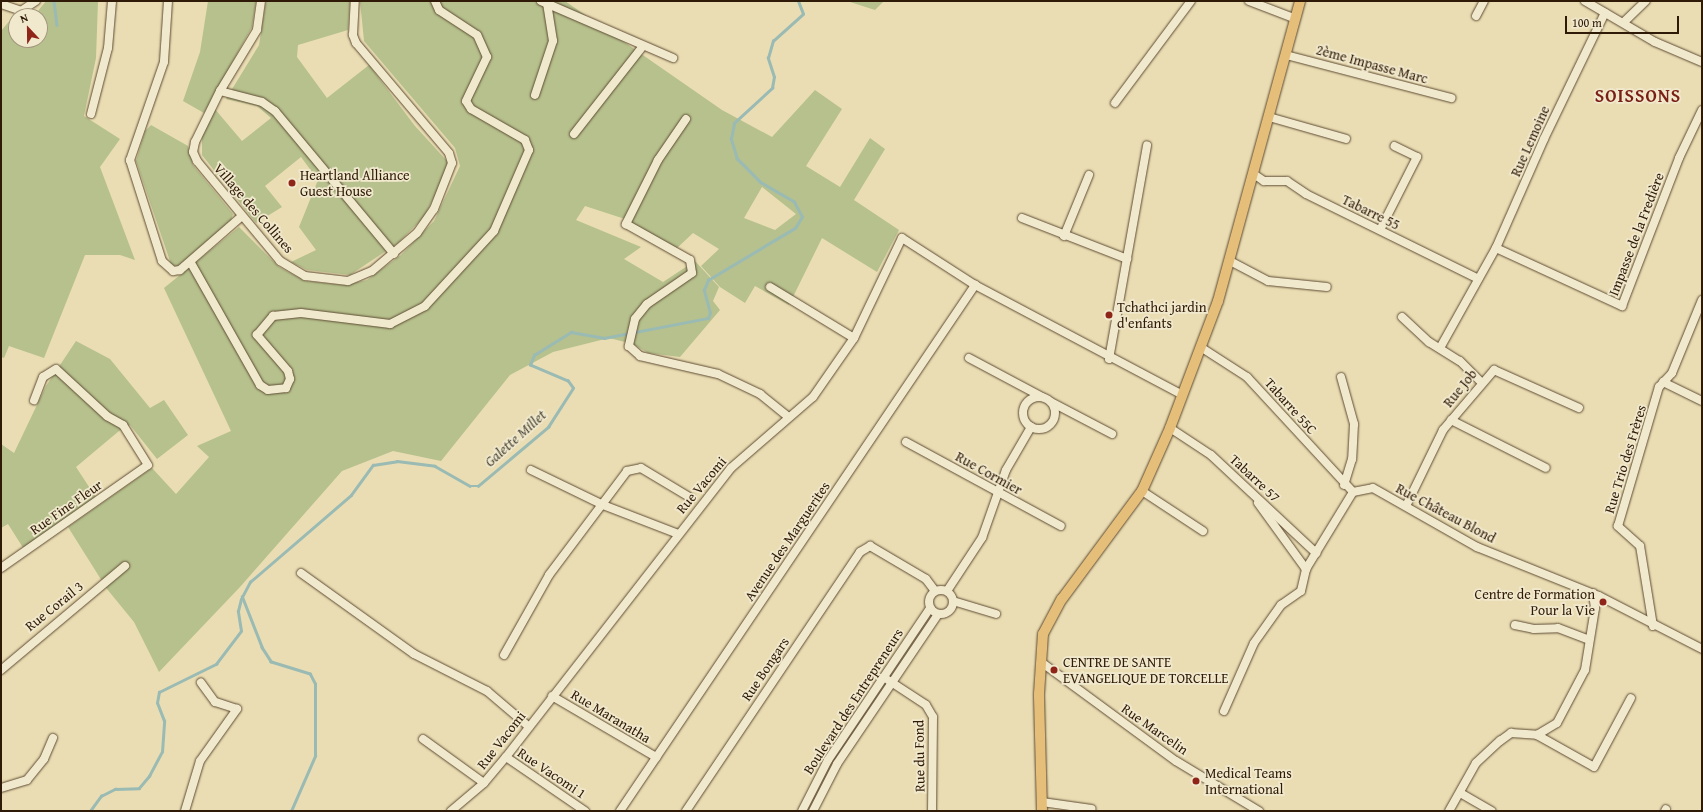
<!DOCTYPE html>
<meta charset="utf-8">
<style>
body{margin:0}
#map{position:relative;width:1703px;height:812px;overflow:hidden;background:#eaddb3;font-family:"Gentium Book Plus",serif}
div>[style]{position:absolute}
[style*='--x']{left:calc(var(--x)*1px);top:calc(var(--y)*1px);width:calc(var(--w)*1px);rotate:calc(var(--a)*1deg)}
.green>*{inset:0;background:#b6c18d}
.stream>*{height:2.5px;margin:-1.25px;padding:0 1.25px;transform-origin:1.25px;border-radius:1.25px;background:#9abab4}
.roads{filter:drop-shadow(0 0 1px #5e4b32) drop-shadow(0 0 1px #5e4b32)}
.minor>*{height:8px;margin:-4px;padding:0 4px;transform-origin:4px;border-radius:4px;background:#f1e9ce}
.minor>.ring{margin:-4px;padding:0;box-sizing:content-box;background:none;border:8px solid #f1e9ce;border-radius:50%}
.major>*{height:10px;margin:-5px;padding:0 5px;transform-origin:5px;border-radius:5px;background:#e5be7a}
.dots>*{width:11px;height:11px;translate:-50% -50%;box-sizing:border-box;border:2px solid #f1e9ce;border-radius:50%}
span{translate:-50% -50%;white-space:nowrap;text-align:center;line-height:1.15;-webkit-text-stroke:3.5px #f1e9ce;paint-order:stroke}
.street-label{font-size:14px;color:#2f1a07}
.poi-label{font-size:14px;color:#2f1a07}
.left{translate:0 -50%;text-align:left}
.right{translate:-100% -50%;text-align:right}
.water-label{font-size:15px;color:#4f4a3b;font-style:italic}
.district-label{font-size:18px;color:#7a1f14;font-weight:700;letter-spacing:1px}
.frame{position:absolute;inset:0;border:2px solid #2f1a07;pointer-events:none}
.north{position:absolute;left:8px;top:8px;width:40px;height:40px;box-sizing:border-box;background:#f1e9ce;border:1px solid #a3967e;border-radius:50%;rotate:338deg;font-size:11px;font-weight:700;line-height:16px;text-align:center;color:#2f1a07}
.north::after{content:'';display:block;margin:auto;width:14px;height:18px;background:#8f2418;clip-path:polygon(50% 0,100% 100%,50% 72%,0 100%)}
.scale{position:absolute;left:1565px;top:16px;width:114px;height:18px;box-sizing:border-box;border:2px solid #2f1a07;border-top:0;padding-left:5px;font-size:12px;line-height:14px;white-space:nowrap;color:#2f1a07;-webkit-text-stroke:3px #f1e9ce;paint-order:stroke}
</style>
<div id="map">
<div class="green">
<div style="clip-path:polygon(46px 1px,98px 1px,96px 58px,84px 116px,120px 139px,100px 167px,135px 260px,120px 255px,85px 255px,44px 358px,9px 346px,4px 358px,1px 357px,1px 31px,11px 19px,16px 20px,16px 40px,40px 40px,40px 16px,34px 16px)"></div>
<div style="clip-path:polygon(208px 1px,256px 1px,252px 27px,204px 113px,183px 101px,200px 52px)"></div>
<div style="clip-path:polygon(266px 1px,350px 1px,348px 30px,298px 45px,297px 57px,327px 98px,369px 65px,415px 126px,447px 161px,448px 170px,424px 217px,398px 243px,350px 275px,307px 270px,291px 262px,316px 250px,299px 227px,318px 180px,301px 157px,265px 186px,282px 207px,256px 223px,202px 155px,202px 135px,214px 108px,242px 141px,271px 118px,257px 106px,226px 99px,259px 45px)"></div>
<div style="clip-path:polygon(evenodd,360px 1px,565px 1px,722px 110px,772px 137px,815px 90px,842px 109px,806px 166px,840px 187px,870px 138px,885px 149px,854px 200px,899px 230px,877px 272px,822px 238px,789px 305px,755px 286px,745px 303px,720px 287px,701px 266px,719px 249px,693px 233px,676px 249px,628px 220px,585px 206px,576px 220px,641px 247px,624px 259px,663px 282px,695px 261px,719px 287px,713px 301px,720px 310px,680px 357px,648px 353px,633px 344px,609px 338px,553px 352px,510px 375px,441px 461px,393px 451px,342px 471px,240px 587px,159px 672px,134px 622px,107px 589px,68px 527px,152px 468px,176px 494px,209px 457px,197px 446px,231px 431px,164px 288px,239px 227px,279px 267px,305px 281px,343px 285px,367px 280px,401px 255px,434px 221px,460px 166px,455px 148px,364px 41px,360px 1px,762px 187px,796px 214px,775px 230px,744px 218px,762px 187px)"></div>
<div style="clip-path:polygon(847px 1px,884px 1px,875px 10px)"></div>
<div style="clip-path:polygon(151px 125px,188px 146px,193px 165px,233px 214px,230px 224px,184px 264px,176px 266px,171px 264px,136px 161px,145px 131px)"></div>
<div style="clip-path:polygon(76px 341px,110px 359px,150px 408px,164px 400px,188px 435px,157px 459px,130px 425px,119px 431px,76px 467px,99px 502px,27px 554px,8px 524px,1px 528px,1px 444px,14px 453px,46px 386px)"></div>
</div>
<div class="stream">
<div style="--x:54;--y:1;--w:24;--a:83"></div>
<div style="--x:90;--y:811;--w:19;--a:-54"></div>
<div style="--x:101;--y:796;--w:16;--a:-27"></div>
<div style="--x:115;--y:789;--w:24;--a:-2"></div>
<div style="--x:139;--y:788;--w:16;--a:-50"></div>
<div style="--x:149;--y:776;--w:27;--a:-62"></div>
<div style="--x:162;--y:752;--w:31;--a:-86"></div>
<div style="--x:164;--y:721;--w:19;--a:-111"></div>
<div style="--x:157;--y:703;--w:11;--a:-80"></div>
<div style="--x:159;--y:692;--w:64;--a:-26.2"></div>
<div style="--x:216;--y:664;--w:41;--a:-52.9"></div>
<div style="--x:241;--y:631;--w:20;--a:-99"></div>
<div style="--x:238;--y:611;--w:12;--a:-76"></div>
<div style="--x:291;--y:811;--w:60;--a:-66.4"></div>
<div style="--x:315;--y:756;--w:72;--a:-90"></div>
<div style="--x:315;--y:684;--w:11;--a:-117"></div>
<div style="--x:310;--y:674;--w:41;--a:-162.9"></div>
<div style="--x:271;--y:662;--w:17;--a:-123"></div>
<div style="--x:262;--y:648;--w:55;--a:-111.4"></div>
<div style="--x:242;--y:597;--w:17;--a:-62"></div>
<div style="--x:250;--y:582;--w:133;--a:-40.7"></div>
<div style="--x:351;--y:495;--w:37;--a:-54"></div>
<div style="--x:373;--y:465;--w:24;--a:-9"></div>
<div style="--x:397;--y:461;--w:38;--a:7"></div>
<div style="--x:435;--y:466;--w:40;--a:29.7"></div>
<div style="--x:470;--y:486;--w:8;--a:0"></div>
<div style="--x:478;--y:486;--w:92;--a:-40.1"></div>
<div style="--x:548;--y:427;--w:46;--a:-57.3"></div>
<div style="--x:573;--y:388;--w:9;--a:-126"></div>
<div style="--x:568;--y:381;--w:41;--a:-157.2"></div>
<div style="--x:530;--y:365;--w:11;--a:-68"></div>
<div style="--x:534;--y:355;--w:44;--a:-31.9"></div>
<div style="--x:571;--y:332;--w:34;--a:10"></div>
<div style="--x:604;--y:338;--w:106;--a:-10.9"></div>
<div style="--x:708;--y:318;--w:5;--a:-68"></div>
<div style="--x:710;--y:313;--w:24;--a:-105"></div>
<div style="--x:704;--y:290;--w:11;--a:-68"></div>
<div style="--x:708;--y:280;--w:101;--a:-30.9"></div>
<div style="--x:795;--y:228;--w:13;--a:-58"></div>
<div style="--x:802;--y:217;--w:17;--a:-118"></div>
<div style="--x:794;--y:202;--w:39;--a:-150"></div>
<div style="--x:760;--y:182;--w:33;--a:-135"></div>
<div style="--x:737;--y:159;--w:21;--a:-107"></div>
<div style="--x:731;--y:139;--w:16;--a:-79"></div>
<div style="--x:734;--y:123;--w:52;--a:-42.6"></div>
<div style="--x:772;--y:88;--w:11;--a:-80"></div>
<div style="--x:774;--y:77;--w:20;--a:-108"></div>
<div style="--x:768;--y:58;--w:18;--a:-74"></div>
<div style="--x:773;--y:41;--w:40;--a:-42"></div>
<div style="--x:803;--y:14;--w:14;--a:-111"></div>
</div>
<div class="roads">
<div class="minor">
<div style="--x:168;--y:1;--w:61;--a:93.8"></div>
<div style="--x:164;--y:62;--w:104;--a:109.1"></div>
<div style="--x:130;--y:160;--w:106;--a:72.4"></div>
<div style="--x:162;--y:261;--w:15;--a:42"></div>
<div style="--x:173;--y:271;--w:7;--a:-8"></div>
<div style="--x:180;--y:270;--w:82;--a:-41.1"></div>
<div style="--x:261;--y:1;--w:29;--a:98"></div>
<div style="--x:257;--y:30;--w:71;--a:121.2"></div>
<div style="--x:220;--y:91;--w:57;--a:116.1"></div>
<div style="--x:195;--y:142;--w:10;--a:101"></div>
<div style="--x:193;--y:152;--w:10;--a:66"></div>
<div style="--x:197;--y:161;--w:130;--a:50.3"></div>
<div style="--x:280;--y:261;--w:29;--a:31"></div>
<div style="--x:305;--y:276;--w:43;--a:6.6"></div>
<div style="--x:348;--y:281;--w:26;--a:-23"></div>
<div style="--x:372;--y:271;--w:59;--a:-40.2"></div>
<div style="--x:417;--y:233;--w:29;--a:-55"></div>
<div style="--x:434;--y:209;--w:49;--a:-68.6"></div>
<div style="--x:452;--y:163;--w:10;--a:-107"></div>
<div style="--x:449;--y:153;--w:144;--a:-130.2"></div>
<div style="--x:356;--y:43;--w:9;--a:-111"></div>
<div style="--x:353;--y:35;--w:34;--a:-87"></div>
<div style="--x:541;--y:1;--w:144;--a:23.4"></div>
<div style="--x:1249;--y:1;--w:50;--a:21"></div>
<div style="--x:1585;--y:1;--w:81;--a:30.4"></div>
<div style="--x:1655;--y:42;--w:51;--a:23.1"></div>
<div style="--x:1;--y:4;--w:21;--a:19"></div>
<div style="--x:21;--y:11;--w:18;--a:-34"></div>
<div style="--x:1476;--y:16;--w:17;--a:-62"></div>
<div style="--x:1625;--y:21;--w:29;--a:-44"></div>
<div style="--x:1286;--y:55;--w:171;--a:14.6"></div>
<div style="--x:220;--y:91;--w:43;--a:14.7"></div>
<div style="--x:262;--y:102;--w:16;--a:35"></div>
<div style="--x:275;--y:111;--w:186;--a:50.2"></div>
<div style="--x:535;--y:95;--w:57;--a:-71.6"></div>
<div style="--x:553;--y:41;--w:37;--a:-99"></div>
<div style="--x:1115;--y:103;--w:127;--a:-53.3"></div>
<div style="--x:91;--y:114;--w:68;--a:-75.6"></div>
<div style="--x:108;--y:48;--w:47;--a:-85.1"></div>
<div style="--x:1269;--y:117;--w:80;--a:15.9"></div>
<div style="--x:686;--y:119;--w:50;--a:124.3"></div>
<div style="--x:658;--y:160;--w:72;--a:116.6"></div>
<div style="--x:626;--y:224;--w:73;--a:29.4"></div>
<div style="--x:690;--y:260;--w:13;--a:81"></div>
<div style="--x:692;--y:273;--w:55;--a:145.4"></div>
<div style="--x:647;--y:304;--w:19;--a:129"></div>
<div style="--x:635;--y:319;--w:28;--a:103"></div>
<div style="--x:629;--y:346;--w:15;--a:42"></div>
<div style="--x:640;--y:356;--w:80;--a:13"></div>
<div style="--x:718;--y:374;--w:47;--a:25.5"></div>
<div style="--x:760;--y:394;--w:36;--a:39"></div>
<div style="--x:574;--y:134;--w:112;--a:-51.9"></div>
<div style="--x:1255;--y:175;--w:11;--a:34"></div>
<div style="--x:1264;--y:181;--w:23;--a:0"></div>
<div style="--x:1287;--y:181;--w:23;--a:34"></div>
<div style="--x:1306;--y:194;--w:191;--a:26.2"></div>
<div style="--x:1022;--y:218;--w:113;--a:21.3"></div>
<div style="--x:1380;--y:230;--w:82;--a:-63.1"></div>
<div style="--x:1417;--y:157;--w:25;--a:-154"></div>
<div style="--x:1064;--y:236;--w:66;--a:-67.7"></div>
<div style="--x:1496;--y:248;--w:139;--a:24.7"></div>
<div style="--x:1622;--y:306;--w:159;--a:-68.9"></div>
<div style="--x:1679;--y:158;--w:53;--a:-64.4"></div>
<div style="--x:1230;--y:261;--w:43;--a:27.8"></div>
<div style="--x:1268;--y:281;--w:59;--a:5.8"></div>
<div style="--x:191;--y:263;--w:140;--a:60.5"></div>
<div style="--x:260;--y:385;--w:9;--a:32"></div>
<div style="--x:268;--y:390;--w:18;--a:-6"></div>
<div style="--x:286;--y:388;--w:10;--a:-66"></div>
<div style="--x:290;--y:379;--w:8;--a:-104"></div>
<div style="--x:288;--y:371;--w:48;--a:-130.7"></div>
<div style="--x:257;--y:335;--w:25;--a:-50"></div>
<div style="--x:273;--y:316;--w:28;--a:-6"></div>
<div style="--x:301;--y:313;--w:90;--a:7"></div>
<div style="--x:390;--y:324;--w:39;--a:-27"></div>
<div style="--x:425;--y:306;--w:102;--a:-47.4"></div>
<div style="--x:494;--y:231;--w:88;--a:-66.6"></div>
<div style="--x:529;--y:150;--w:11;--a:-112"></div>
<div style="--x:525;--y:140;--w:62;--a:-150.1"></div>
<div style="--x:471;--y:109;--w:9;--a:-122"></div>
<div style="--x:466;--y:101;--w:49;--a:-64.5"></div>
<div style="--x:487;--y:57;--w:24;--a:-114"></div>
<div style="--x:477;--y:35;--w:45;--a:-146.7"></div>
<div style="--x:439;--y:10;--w:10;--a:-114"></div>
<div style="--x:770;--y:287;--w:98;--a:31.3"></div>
<div style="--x:1402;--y:317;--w:37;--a:43"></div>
<div style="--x:1429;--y:342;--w:36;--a:32"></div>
<div style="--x:1460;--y:361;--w:30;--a:45"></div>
<div style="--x:1202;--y:348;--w:54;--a:32.8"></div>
<div style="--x:1247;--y:377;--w:156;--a:47.3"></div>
<div style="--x:1440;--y:348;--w:115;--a:-60.8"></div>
<div style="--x:1496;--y:248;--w:119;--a:-66.2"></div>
<div style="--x:1544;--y:139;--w:140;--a:-64.2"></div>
<div style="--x:969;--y:358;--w:83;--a:28.1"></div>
<div style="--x:1109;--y:359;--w:217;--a:-79.9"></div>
<div style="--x:1341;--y:377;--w:49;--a:74.5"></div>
<div style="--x:1354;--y:424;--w:35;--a:93"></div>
<div style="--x:1352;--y:459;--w:27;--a:107"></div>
<div style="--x:1663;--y:382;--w:43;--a:26"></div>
<div class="ring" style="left:1023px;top:397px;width:24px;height:24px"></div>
<div style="--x:1051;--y:402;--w:69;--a:27.7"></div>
<div style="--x:1451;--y:420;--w:106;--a:26.8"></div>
<div style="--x:1170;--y:428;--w:49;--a:33.4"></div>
<div style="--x:1211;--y:455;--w:144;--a:43"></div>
<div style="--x:906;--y:442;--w:176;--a:28.5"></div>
<div style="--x:531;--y:470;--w:80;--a:25.9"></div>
<div style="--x:603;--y:505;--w:80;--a:21.1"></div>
<div style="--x:1142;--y:491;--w:73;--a:33.3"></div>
<div style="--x:1353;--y:492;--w:20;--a:-11"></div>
<div style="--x:1373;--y:488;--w:120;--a:29.6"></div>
<div style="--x:1477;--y:547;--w:131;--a:21.9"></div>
<div style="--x:1599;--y:596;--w:116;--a:27.2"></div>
<div style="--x:1258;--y:503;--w:82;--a:54"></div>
<div style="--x:1406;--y:506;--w:85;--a:-64"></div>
<div style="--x:1443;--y:430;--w:79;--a:-49.6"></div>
<div style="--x:1494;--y:370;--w:93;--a:24.1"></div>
<div style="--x:1;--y:568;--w:179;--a:-35"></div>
<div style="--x:148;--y:465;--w:47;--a:-122"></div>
<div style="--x:123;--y:425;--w:18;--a:-151"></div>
<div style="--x:107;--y:416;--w:69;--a:-137.3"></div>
<div style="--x:56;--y:369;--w:15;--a:148"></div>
<div style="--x:43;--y:377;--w:25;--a:111"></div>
<div style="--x:301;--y:573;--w:139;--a:35.6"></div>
<div style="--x:414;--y:654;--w:82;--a:26.9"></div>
<div style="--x:487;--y:691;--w:54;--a:40.5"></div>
<div class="ring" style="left:929px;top:590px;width:16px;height:16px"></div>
<div style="--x:947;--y:591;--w:64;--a:-56.6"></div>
<div style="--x:982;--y:538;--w:72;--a:-70.6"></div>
<div style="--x:1006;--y:470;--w:50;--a:-59.8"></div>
<div style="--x:953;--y:601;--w:45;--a:16.8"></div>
<div style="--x:1515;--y:625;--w:19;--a:12"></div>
<div style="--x:1534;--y:629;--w:24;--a:-2"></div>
<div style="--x:1558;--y:628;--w:33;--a:21"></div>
<div style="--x:1653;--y:626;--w:81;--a:-99.2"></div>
<div style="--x:1640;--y:546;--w:30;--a:-138"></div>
<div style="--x:1618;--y:526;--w:145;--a:-73.6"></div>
<div style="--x:1659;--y:387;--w:19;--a:-47"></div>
<div style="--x:1672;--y:373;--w:79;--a:-67.7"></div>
<div style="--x:504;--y:655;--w:92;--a:-60.6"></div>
<div style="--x:549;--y:575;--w:130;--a:-53.1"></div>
<div style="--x:627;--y:471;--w:14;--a:-12"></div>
<div style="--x:641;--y:468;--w:58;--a:31"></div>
<div style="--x:1041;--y:662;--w:167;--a:36.3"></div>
<div style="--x:1176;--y:761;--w:97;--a:31.1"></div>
<div style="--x:1;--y:670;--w:162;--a:-40"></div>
<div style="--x:888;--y:680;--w:45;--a:33.3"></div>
<div style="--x:926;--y:705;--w:14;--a:60"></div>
<div style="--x:933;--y:717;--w:94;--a:90.6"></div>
<div style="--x:552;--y:696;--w:121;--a:30.4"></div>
<div style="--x:1224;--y:711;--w:74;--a:-66.2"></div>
<div style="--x:1254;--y:643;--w:47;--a:-54.6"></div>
<div style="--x:1281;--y:605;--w:24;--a:-35"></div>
<div style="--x:1301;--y:591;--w:23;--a:-77"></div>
<div style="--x:1306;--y:569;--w:90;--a:-58.6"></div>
<div style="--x:1537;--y:735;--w:65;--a:29.3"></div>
<div style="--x:1594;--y:767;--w:78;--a:-61.8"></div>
<div style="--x:423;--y:739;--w:75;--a:35.8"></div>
<div style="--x:506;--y:757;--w:96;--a:34.4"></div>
<div style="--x:1;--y:788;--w:27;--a:-17"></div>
<div style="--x:27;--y:780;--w:27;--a:-51"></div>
<div style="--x:44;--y:759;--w:23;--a:-67"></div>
<div style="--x:1462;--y:794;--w:34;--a:30"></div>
<div style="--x:1042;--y:802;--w:50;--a:8"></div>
<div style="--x:185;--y:811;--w:52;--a:-73.3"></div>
<div style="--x:200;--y:761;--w:64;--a:-54.6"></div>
<div style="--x:237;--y:709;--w:23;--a:-162"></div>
<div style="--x:215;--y:702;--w:24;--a:-126"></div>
<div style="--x:451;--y:811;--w:43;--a:-40.3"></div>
<div style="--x:484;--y:783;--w:34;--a:-50"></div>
<div style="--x:506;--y:757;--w:366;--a:-52.1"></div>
<div style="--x:731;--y:468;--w:108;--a:-40.9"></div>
<div style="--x:813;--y:397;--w:72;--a:-55.2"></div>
<div style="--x:854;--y:338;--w:111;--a:-64.4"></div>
<div style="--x:902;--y:238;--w:87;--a:32.8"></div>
<div style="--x:975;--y:285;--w:235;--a:27.9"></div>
<div style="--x:620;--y:811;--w:635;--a:-55.98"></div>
<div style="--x:686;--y:811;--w:312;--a:-56.1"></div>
<div style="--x:860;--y:552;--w:12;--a:-31"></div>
<div style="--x:870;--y:546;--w:65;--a:30.5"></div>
<div style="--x:926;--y:579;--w:15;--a:53"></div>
<div style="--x:802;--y:811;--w:57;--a:-63"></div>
<div style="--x:828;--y:760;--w:183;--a:-56.1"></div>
<div style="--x:813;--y:811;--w:53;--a:-62.9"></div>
<div style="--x:837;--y:764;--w:181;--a:-56"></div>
<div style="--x:1449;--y:811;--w:55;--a:-60.6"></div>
<div style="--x:1476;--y:763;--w:33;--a:-43"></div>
<div style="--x:1500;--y:741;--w:14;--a:-36"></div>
<div style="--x:1511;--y:733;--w:26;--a:4"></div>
<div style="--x:1537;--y:735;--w:23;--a:-31"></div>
<div style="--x:1557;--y:723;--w:60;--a:-62.2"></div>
<div style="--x:1585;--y:670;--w:63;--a:-80.8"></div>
<div style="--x:1595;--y:608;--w:15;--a:-98"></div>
<div style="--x:1665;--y:811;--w:2;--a:-63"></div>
</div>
<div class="major">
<div style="--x:1042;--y:811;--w:117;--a:-91.5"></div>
<div style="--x:1039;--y:694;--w:60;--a:-86.2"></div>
<div style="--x:1043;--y:634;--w:40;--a:-62"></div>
<div style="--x:1062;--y:599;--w:134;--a:-53.5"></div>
<div style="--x:1142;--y:491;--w:69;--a:-66"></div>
<div style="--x:1170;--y:428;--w:136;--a:-69.3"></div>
<div style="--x:1218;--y:301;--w:311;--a:-74.7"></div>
</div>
</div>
<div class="dots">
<div style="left:292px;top:183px;background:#8f2418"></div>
<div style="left:1109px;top:315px;background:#8f2418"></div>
<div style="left:1603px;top:602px;background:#8f2418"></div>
<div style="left:1054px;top:670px;background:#8f2418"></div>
<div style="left:1196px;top:781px;background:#8f2418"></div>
</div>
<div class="street-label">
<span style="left:1372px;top:64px;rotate:15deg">2ème Impasse Marc</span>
<span style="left:1530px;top:141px;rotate:-66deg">Rue Lemoine</span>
<span style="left:254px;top:208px;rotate:49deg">Village des Collines</span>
<span style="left:1371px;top:212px;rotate:26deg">Tabarre 55</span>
<span style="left:1636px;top:234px;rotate:-69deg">Impasse de la Fredière</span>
<span style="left:1460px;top:388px;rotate:-51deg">Rue Job</span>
<span style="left:1291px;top:406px;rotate:48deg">Tabarre 55C</span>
<span style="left:1625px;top:459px;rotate:-73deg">Rue Trio des Frères</span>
<span style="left:989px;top:473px;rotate:29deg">Rue Cormier</span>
<span style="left:1255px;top:478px;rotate:43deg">Tabarre 57</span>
<span style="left:701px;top:485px;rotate:-50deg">Rue Vacomi</span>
<span style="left:66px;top:507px;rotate:-35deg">Rue Fine Fleur</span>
<span style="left:1446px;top:513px;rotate:28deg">Rue Château Blond</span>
<span style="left:787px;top:541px;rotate:-56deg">Avenue des Marguerites</span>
<span style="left:54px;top:606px;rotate:-39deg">Rue Corail 3</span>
<span style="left:765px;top:669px;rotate:-56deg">Rue Bongars</span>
<span style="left:853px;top:701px;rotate:-57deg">Boulevard des Entrepreneurs</span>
<span style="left:611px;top:716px;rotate:31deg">Rue Maranatha</span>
<span style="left:1155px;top:729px;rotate:35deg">Rue Marcelin</span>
<span style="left:501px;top:740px;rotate:-52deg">Rue Vacomi</span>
<span style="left:919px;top:756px;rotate:-91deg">Rue du Fond</span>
<span style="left:552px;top:773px;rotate:34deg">Rue Vacomi 1</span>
</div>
<div class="poi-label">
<span class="left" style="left:300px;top:183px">Heartland Alliance<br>Guest House</span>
<span class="left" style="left:1117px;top:315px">Tchathci jardin<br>d'enfants</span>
<span class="right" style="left:1595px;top:602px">Centre de Formation<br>Pour la Vie</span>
<span class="left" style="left:1063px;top:670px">CENTRE DE SANTE<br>EVANGELIQUE DE TORCELLE</span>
<span class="left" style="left:1205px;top:781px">Medical Teams<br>International</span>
</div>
<div class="water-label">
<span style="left:515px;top:438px;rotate:-42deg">Galette Millet</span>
</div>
<div class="district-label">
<span style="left:1638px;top:96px">SOISSONS</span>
</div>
<div class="frame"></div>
<div class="north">N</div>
<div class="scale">100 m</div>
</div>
